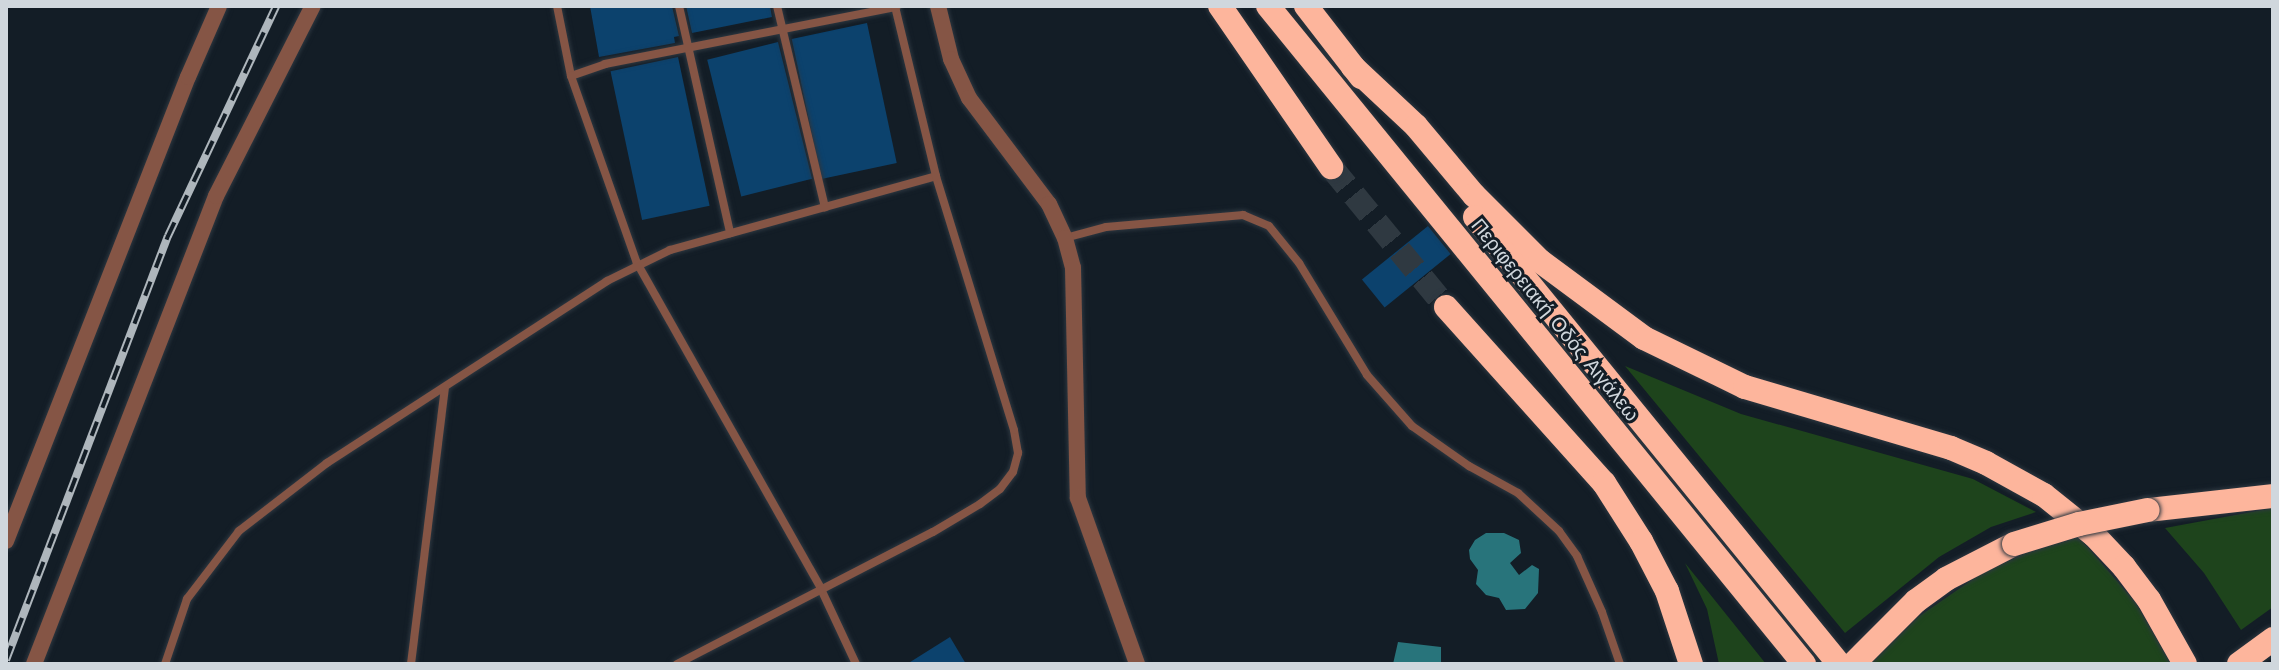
<!DOCTYPE html>
<meta charset="utf-8">
<style>
body{margin:0}
#map{position:relative;width:2279px;height:670px;overflow:hidden;background:#131d26;font-family:"Work Sans",sans-serif}
div>[style]{position:absolute}
[style*='--x']{left:calc(var(--x)*1px);top:calc(var(--y)*1px);width:calc(var(--w)*1px);rotate:calc(var(--a)*1deg)}
.green>*{inset:0;background:#1e441c}
.water>*{inset:0;background:#28747b}
.building>*{inset:0;background:#0c426d;transform-origin:0 0}
.highway-tunnel>*{height:24px;margin-top:-12px;transform-origin:0;background:repeating-linear-gradient(90deg,#2f3941 0 24px,transparent 0 36px)}
.roads{filter:drop-shadow(0 0 2px #2d3740) drop-shadow(0 0 2px #2d3740)}
.lane>*{height:8px;margin:-4px;padding:0 4px;transform-origin:4px;border-radius:4px;background:#855545}
.street>*{height:16px;margin:-8px;padding:0 8px;transform-origin:8px;border-radius:8px;background:#855545}
.highway>*{height:24px;margin:-12px;padding:0 12px;transform-origin:12px;border-radius:12px;background:#fdb59c}
.rail>*{height:8px;margin-top:-4px;transform-origin:0;background:repeating-linear-gradient(90deg,#131d26 0 15px,#aeb6bc 0 30px);box-sizing:border-box;border-block:2px solid #aeb6bc}
.bridges{filter:drop-shadow(0 0 2px #2d3740) drop-shadow(0 0 2px #2d3740)}
.highway-bridge>*{height:24px;margin:-12px;padding:0 12px;transform-origin:12px;border-radius:12px;background:#fdb59c}
span{translate:-50% -50%;white-space:nowrap;text-align:center;line-height:1.15;-webkit-text-stroke:6px #131d26;paint-order:stroke}
.street-label{font-size:20px;color:#d0d7dd}
.frame{position:absolute;inset:0;border:8px solid #d0d7dd;pointer-events:none}
</style>
<div id="map">
<div class="green">
<div style="clip-path:polygon(1625px 366px,1741px 414px,1973px 479px,2036px 512px,1991px 527px,1939px 557px,1845px 633px)"></div>
<div style="clip-path:polygon(2273px 508px,2273px 607px,2241px 630px,2204px 573px,2165px 528px)"></div>
<div style="clip-path:polygon(2079px 537px,2136px 603px,2171px 664px,1870px 664px,1918px 617px,1979px 575px,2023px 554px)"></div>
<div style="clip-path:polygon(1685px 563px,1766px 664px,1719px 664px,1707px 609px)"></div>
</div>
<div class="water">
<div style="clip-path:polygon(1486px 533px,1504px 533px,1519px 540px,1521px 553px,1510px 563px,1519px 575px,1532px 565px,1539px 569px,1538px 593px,1525px 609px,1506px 610px,1499px 598px,1486px 595px,1476px 584px,1478px 570px,1470px 559px,1469px 550px,1475px 540px)"></div>
<div style="clip-path:polygon(1398px 642px,1441px 647px,1441px 664px,1393px 664px)"></div>
</div>
<div class="building">
<div style="clip-path:polygon(590px 6px,672px 6px,679px 36px,674px 37px,675px 43px,599px 57px)"></div>
<div style="clip-path:polygon(686px 6px,770px 6px,772px 17px,692px 33px)"></div>
<div style="left:867px;top:23px;width:143px;height:77px;rotate:78deg"></div>
<div style="left:778px;top:42px;width:141px;height:73px;rotate:76deg"></div>
<div style="left:678px;top:57px;width:152px;height:69px;rotate:78deg"></div>
<div style="left:1428px;top:226px;width:36px;height:85px;rotate:51deg"></div>
<div style="clip-path:polygon(950px 637px,966px 664px,907px 664px)"></div>
</div>
<div class="highway-tunnel">
<div style="--x:1331;--y:167;--w:181;--a:50.6"></div>
</div>
<div class="roads">
<div class="lane">
<div style="--x:557;--y:6;--w:71;--a:78.7"></div>
<div style="--x:571;--y:76;--w:198;--a:70.6"></div>
<div style="--x:637;--y:263;--w:372;--a:60.5"></div>
<div style="--x:820;--y:587;--w:85;--a:64.9"></div>
<div style="--x:679;--y:6;--w:233;--a:77.3"></div>
<div style="--x:777;--y:6;--w:207;--a:76.6"></div>
<div style="--x:571;--y:76;--w:36;--a:-19"></div>
<div style="--x:605;--y:64;--w:297;--a:-11.1"></div>
<div style="--x:1065;--y:238;--w:42;--a:-15"></div>
<div style="--x:1106;--y:227;--w:138;--a:-5"></div>
<div style="--x:1243;--y:215;--w:28;--a:23"></div>
<div style="--x:1269;--y:226;--w:48;--a:51"></div>
<div style="--x:1299;--y:263;--w:131;--a:58.7"></div>
<div style="--x:1367;--y:375;--w:68;--a:48.6"></div>
<div style="--x:1412;--y:426;--w:70;--a:35.1"></div>
<div style="--x:1469;--y:466;--w:56;--a:28.9"></div>
<div style="--x:1518;--y:493;--w:56;--a:42.8"></div>
<div style="--x:1559;--y:531;--w:31;--a:54"></div>
<div style="--x:1577;--y:556;--w:61;--a:65.9"></div>
<div style="--x:1602;--y:612;--w:55;--a:70.9"></div>
<div style="--x:165;--y:664;--w:69;--a:-71.3"></div>
<div style="--x:187;--y:599;--w:86;--a:-52.6"></div>
<div style="--x:239;--y:531;--w:111;--a:-37.7"></div>
<div style="--x:327;--y:463;--w:334;--a:-33"></div>
<div style="--x:607;--y:281;--w:70;--a:-26.2"></div>
<div style="--x:670;--y:250;--w:276;--a:-15.5"></div>
<div style="--x:411;--y:664;--w:278;--a:-83"></div>
<div style="--x:677;--y:664;--w:288;--a:-27.3"></div>
<div style="--x:933;--y:532;--w:55;--a:-30.8"></div>
<div style="--x:980;--y:504;--w:25;--a:-37"></div>
<div style="--x:1000;--y:489;--w:21;--a:-53"></div>
<div style="--x:1013;--y:472;--w:20;--a:-75"></div>
<div style="--x:1018;--y:453;--w:23;--a:-100"></div>
<div style="--x:1014;--y:430;--w:266;--a:-107.1"></div>
<div style="--x:936;--y:176;--w:175;--a:-103.6"></div>
</div>
<div class="street">
<div style="--x:938;--y:6;--w:55;--a:76.2"></div>
<div style="--x:951;--y:59;--w:43;--a:65.2"></div>
<div style="--x:969;--y:98;--w:133;--a:53"></div>
<div style="--x:1049;--y:204;--w:38;--a:65"></div>
<div style="--x:1065;--y:238;--w:31;--a:75"></div>
<div style="--x:1073;--y:268;--w:230;--a:88.8"></div>
<div style="--x:1078;--y:498;--w:176;--a:70.4"></div>
<div style="--x:6;--y:541;--w:498;--a:-68.6"></div>
<div style="--x:188;--y:77;--w:77;--a:-66.4"></div>
<div style="--x:34;--y:664;--w:502;--a:-68.75"></div>
<div style="--x:216;--y:196;--w:213;--a:-63"></div>
</div>
<div class="highway">
<div style="--x:1220;--y:6;--w:196;--a:55.4"></div>
<div style="--x:1268;--y:6;--w:849;--a:50.83"></div>
<div style="--x:1306;--y:6;--w:90;--a:52.2"></div>
<div style="--x:1353;--y:67;--w:86;--a:43.1"></div>
<div style="--x:1416;--y:126;--w:90;--a:50"></div>
<div style="--x:1474;--y:195;--w:93;--a:45"></div>
<div style="--x:1540;--y:261;--w:129;--a:36.5"></div>
<div style="--x:1644;--y:338;--w:112;--a:25.9"></div>
<div style="--x:1745;--y:387;--w:215;--a:16.5"></div>
<div style="--x:1951;--y:448;--w:38;--a:23"></div>
<div style="--x:1986;--y:463;--w:66;--a:28.9"></div>
<div style="--x:2044;--y:495;--w:64;--a:38.7"></div>
<div style="--x:2094;--y:535;--w:44;--a:46.8"></div>
<div style="--x:2124;--y:567;--w:41;--a:52.9"></div>
<div style="--x:2149;--y:600;--w:73;--a:60.6"></div>
<div style="--x:1475;--y:217;--w:576;--a:50.84"></div>
<div style="--x:1446;--y:307;--w:237;--a:48.1"></div>
<div style="--x:1604;--y:483;--w:69;--a:57.5"></div>
<div style="--x:1641;--y:541;--w:56;--a:62.5"></div>
<div style="--x:1667;--y:591;--w:77;--a:71.8"></div>
<div style="--x:2148;--y:510;--w:126;--a:-6.4"></div>
<div style="--x:1853;--y:664;--w:89;--a:-45"></div>
<div style="--x:1916;--y:601;--w:37;--a:-36"></div>
<div style="--x:1946;--y:579;--w:76;--a:-27.2"></div>
<div style="--x:2239;--y:664;--w:42;--a:-36.3"></div>
</div>
</div>
<div class="rail">
<div style="--x:6;--y:660;--w:454;--a:-69.1"></div>
<div style="--x:168;--y:236;--w:254;--a:-64.8"></div>
</div>
<div class="bridges">
<div class="highway-bridge">
<div style="--x:2014;--y:544;--w:68;--a:-17.1"></div>
<div style="--x:2079;--y:524;--w:70;--a:-11.5"></div>
</div>
</div>
<div class="street-label">
<span style="left:1555px;top:320px;rotate:51deg">Περιφερειακή Οδός Αιγάλεω</span>
</div>
<div class="frame"></div>
</div>
